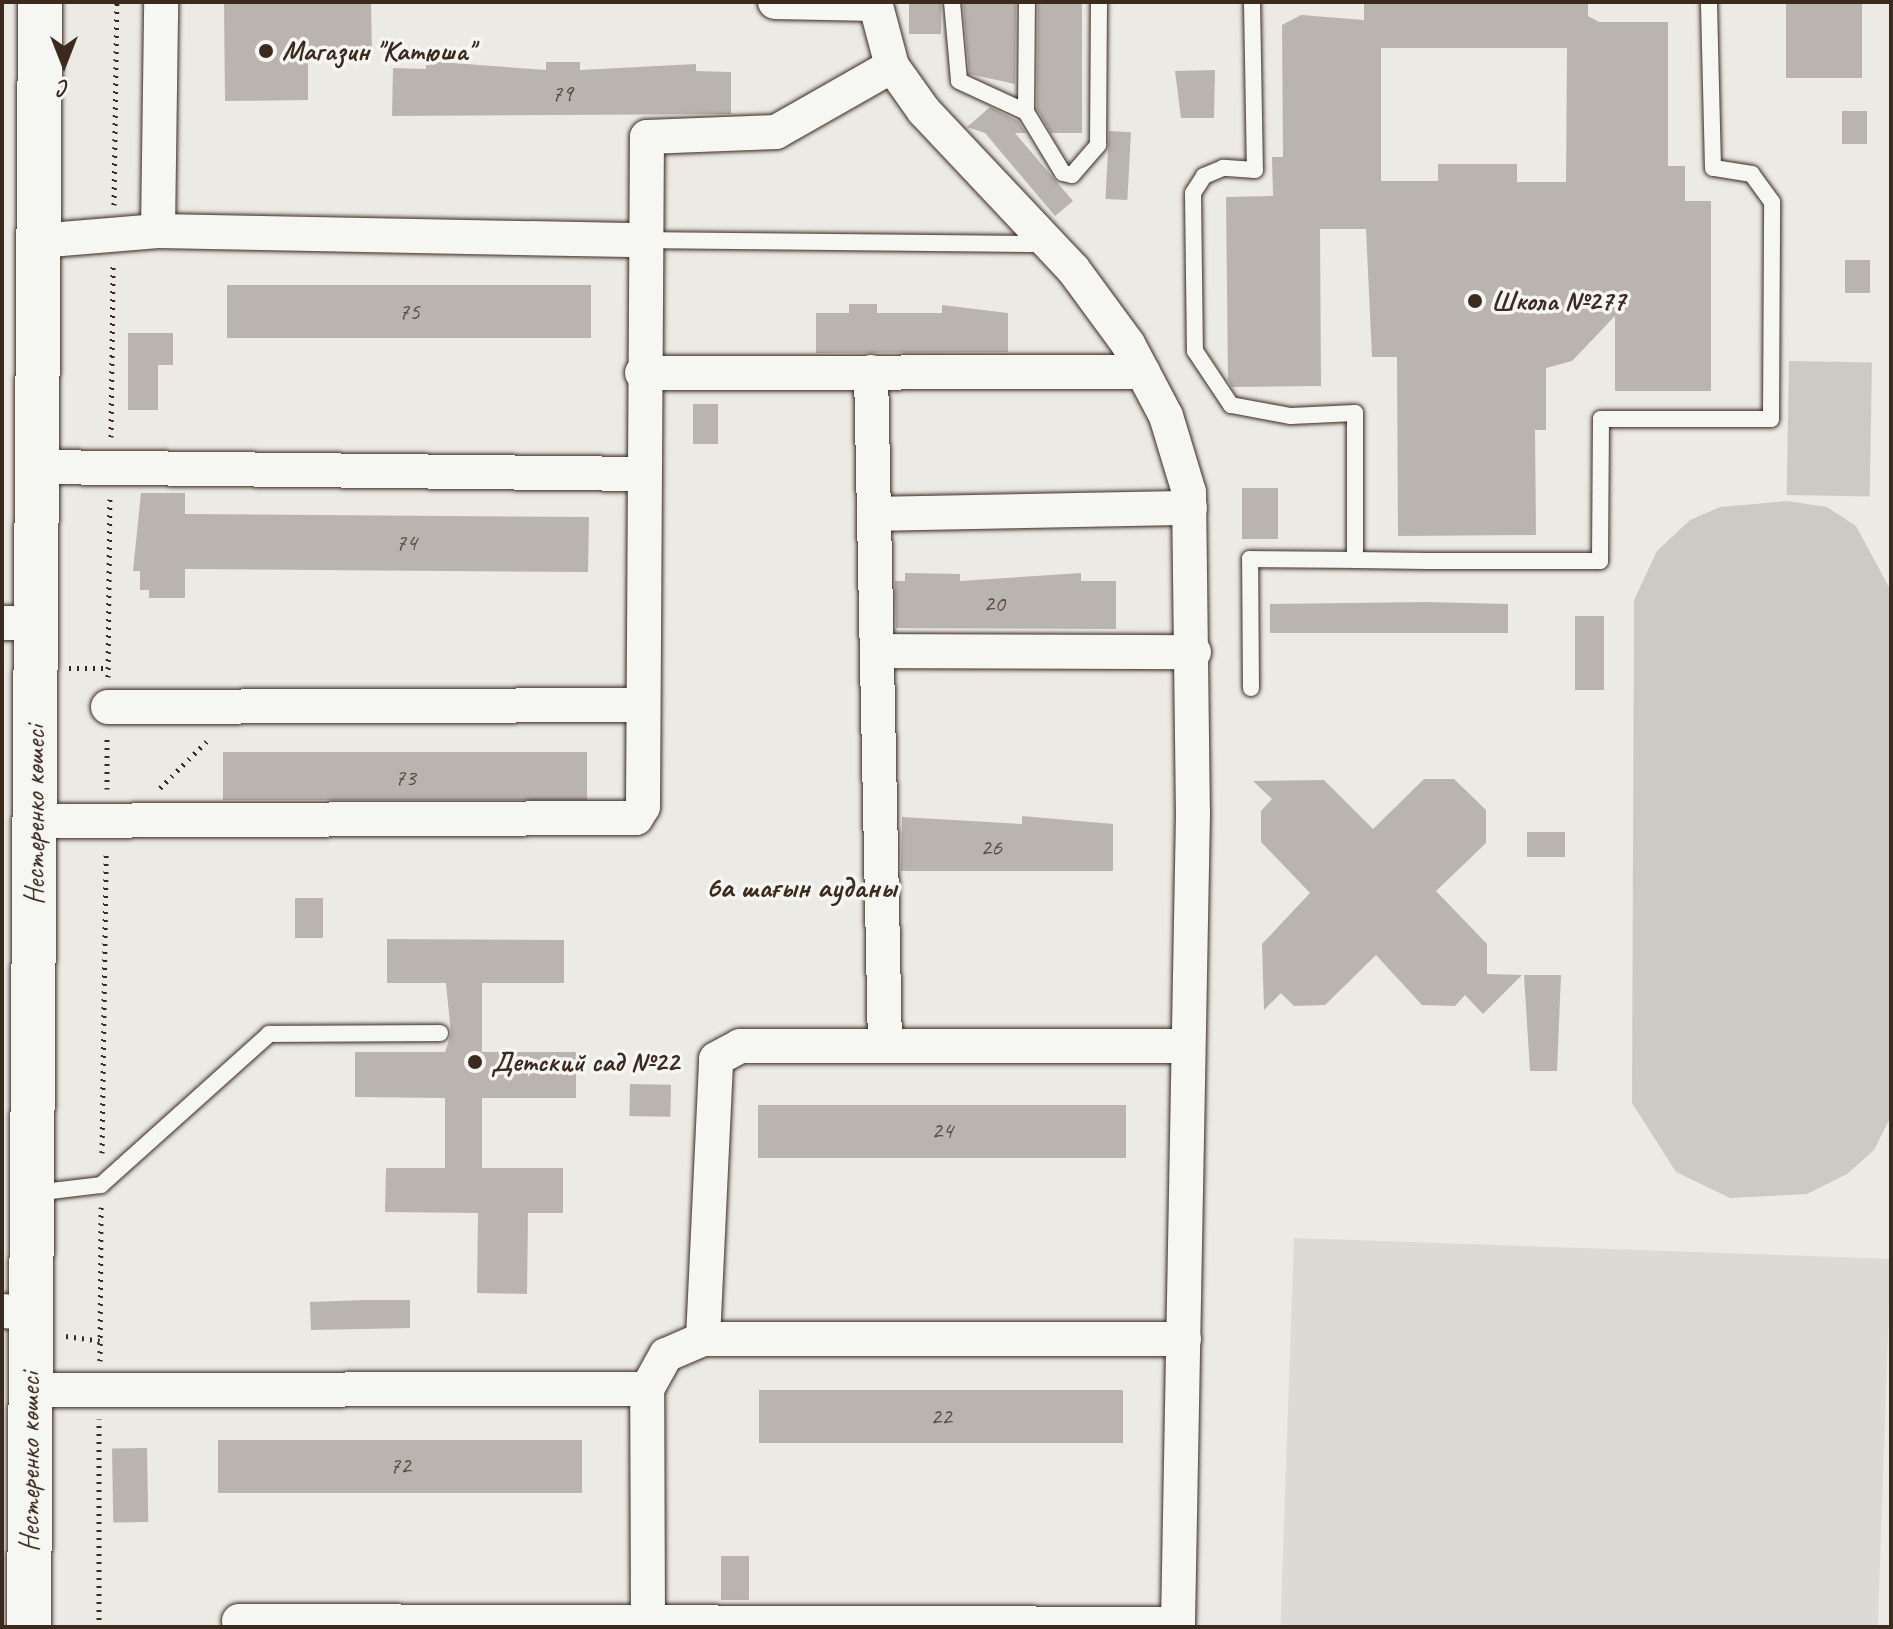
<!DOCTYPE html>
<meta charset="utf-8">
<style>
body{margin:0}
#map{position:relative;width:1893px;height:1629px;overflow:hidden;background:#ebeae5;font-family:Caveat,sans-serif}
div>[style]{position:absolute}
[style*='--x']{left:calc(var(--x)*1px);top:calc(var(--y)*1px);width:calc(var(--w)*1px);rotate:calc(var(--a)*1deg)}
.built>*{inset:0;background:#dcdad4;transform-origin:0 0}
.green>*{inset:0;background:#cdcac4;transform-origin:0 0}
.building>*{inset:0;background:#bab4ae;transform-origin:0 0}
.path>*{height:5px;margin-top:-2.5px;transform-origin:0;background:repeating-linear-gradient(90deg,#3b2a1e 0 2px,transparent 0 8px)}
.roads{filter:drop-shadow(0 0 2px #3b2a1e) drop-shadow(0 0 2px #3b2a1e)}
.lane>*{height:16px;margin:-8px;padding:0 8px;transform-origin:8px;border-radius:8px;background:#f6f6f2}
.street>*{height:34px;margin:-17px;padding:0 17px;transform-origin:17px;border-radius:17px;background:#f6f6f2}
.secondary>*{height:44px;margin:-22px;padding:0 22px;transform-origin:22px;border-radius:22px;background:#f6f6f2}
.dots>*{width:22px;height:22px;translate:-50% -50%;box-sizing:border-box;border:4px solid #f6f6f2;border-radius:50%}
span{translate:-50% -50%;white-space:nowrap;text-align:center;line-height:1.15;-webkit-text-stroke:7px #f6f6f2;paint-order:stroke}
.number-label{font-size:24px;color:#5b4c42}
.number-label span{-webkit-text-stroke-width:0}
.poi-label{font-size:28px;color:#3b2a1e;font-weight:700}
.left{translate:0 -50%;text-align:left}
.street-label{font-size:28px;color:#3b2a1e}
.neighbourhood-label{font-size:30px;color:#3b2a1e;font-weight:700}
.frame{position:absolute;inset:0;border:4px solid #3b2a1e;pointer-events:none}
.north{position:absolute;left:24px;top:24px;width:80px;height:80px;-webkit-text-stroke:6px #f6f6f2;paint-order:stroke;rotate:180deg;font-size:22px;font-weight:700;line-height:32px;text-align:center;color:#3b2a1e}
.north::after{content:'';display:block;margin:auto;width:28px;height:36px;background:#3b2a1e;clip-path:polygon(50% 0,100% 100%,50% 72%,0 100%)}
</style>
<div id="map">
<div class="built">
<div style="left:1294px;top:1238px;width:597px;height:389px;rotate:2deg"></div>
</div>
<div class="green">
<div style="left:1789px;top:361px;width:83px;height:134px;rotate:1deg"></div>
<div style="clip-path:polygon(1787px 501px,1827px 507px,1856px 526px,1891px 591px,1891px 1116px,1874px 1150px,1847px 1174px,1807px 1194px,1730px 1198px,1676px 1172px,1632px 1103px,1634px 600px,1657px 551px,1690px 520px,1720px 507px)"></div>
</div>
<div class="building">
<div style="clip-path:polygon(224px 2px,371px 2px,372px 59px,308px 59px,308px 100px,225px 101px)"></div>
<div style="left:909px;top:2px;width:32px;height:32px"></div>
<div style="clip-path:polygon(963px 2px,1016px 2px,1015px 84px,969px 74px)"></div>
<div style="clip-path:polygon(1038px 2px,1082px 2px,1082px 133px,1051px 133px,1037px 109px)"></div>
<div style="clip-path:polygon(evenodd,1364px 2px,1588px 2px,1588px 16px,1599px 22px,1668px 22px,1668px 166px,1685px 166px,1685px 201px,1711px 201px,1711px 391px,1615px 391px,1615px 316px,1572px 361px,1546px 368px,1546px 430px,1535px 430px,1536px 535px,1398px 536px,1397px 357px,1372px 357px,1366px 229px,1320px 229px,1321px 386px,1232px 387px,1228px 380px,1226px 197px,1273px 196px,1272px 157px,1283px 157px,1282px 25px,1301px 15px,1364px 20px,1364px 2px,1381px 48px,1567px 48px,1566px 182px,1517px 182px,1517px 164px,1438px 164px,1438px 181px,1381px 181px,1381px 48px)"></div>
<div style="left:1786px;top:2px;width:76px;height:76px"></div>
<div style="clip-path:polygon(426px 61px,546px 70px,546px 62px,580px 62px,580px 70px,696px 64px,696px 71px,731px 72px,731px 114px,392px 116px,393px 68px,426px 69px)"></div>
<div style="clip-path:polygon(1215px 70px,1214px 118px,1181px 118px,1175px 71px)"></div>
<div style="clip-path:polygon(990px 107px,1018px 121px,1026px 133px,1015px 133px,1073px 201px,1055px 216px,985px 133px,967px 127px)"></div>
<div style="left:1842px;top:111px;width:25px;height:33px"></div>
<div style="left:1109px;top:131px;width:22px;height:68px;rotate:3deg"></div>
<div style="left:1845px;top:260px;width:25px;height:33px"></div>
<div style="left:227px;top:285px;width:364px;height:53px"></div>
<div style="clip-path:polygon(849px 304px,877px 304px,877px 313px,942px 313px,942px 305px,1008px 313px,1008px 352px,816px 353px,816px 313px,849px 313px)"></div>
<div style="clip-path:polygon(128px 333px,173px 333px,173px 365px,158px 365px,158px 410px,128px 410px)"></div>
<div style="left:693px;top:404px;width:25px;height:40px"></div>
<div style="left:1242px;top:488px;width:36px;height:51px"></div>
<div style="clip-path:polygon(141px 493px,185px 493px,185px 514px,589px 517px,588px 572px,185px 569px,185px 598px,149px 598px,149px 590px,140px 590px,140px 571px,133px 571px)"></div>
<div style="clip-path:polygon(905px 573px,960px 574px,960px 581px,1081px 573px,1081px 581px,1116px 581px,1116px 629px,896px 628px,895px 581px,905px 581px)"></div>
<div style="clip-path:polygon(1426px 602px,1508px 604px,1508px 633px,1270px 633px,1270px 604px)"></div>
<div style="left:1575px;top:616px;width:29px;height:74px"></div>
<div style="left:223px;top:752px;width:364px;height:48px"></div>
<div style="clip-path:polygon(1424px 779px,1454px 779px,1486px 810px,1486px 843px,1436px 891px,1487px 944px,1487px 974px,1522px 975px,1483px 1014px,1465px 995px,1455px 1006px,1422px 1005px,1376px 955px,1325px 1005px,1294px 1006px,1281px 993px,1264px 1010px,1262px 944px,1310px 893px,1261px 842px,1261px 811px,1272px 799px,1253px 781px,1324px 780px,1373px 829px)"></div>
<div style="clip-path:polygon(1022px 816px,1113px 824px,1113px 871px,901px 871px,902px 817px,1022px 824px)"></div>
<div style="left:1527px;top:832px;width:38px;height:25px"></div>
<div style="left:295px;top:898px;width:28px;height:40px"></div>
<div style="clip-path:polygon(387px 939px,564px 940px,564px 983px,482px 983px,482px 1052px,576px 1052px,576px 1098px,482px 1098px,482px 1168px,563px 1168px,563px 1213px,528px 1213px,527px 1294px,477px 1293px,478px 1213px,385px 1212px,386px 1168px,445px 1168px,445px 1098px,355px 1097px,355px 1052px,445px 1052px,451px 1034px,446px 983px,387px 983px)"></div>
<div style="clip-path:polygon(1524px 975px,1561px 975px,1557px 1071px,1530px 1071px)"></div>
<div style="left:630px;top:1084px;width:41px;height:32px;rotate:1deg"></div>
<div style="left:758px;top:1105px;width:368px;height:53px"></div>
<div style="clip-path:polygon(366px 1300px,410px 1300px,410px 1328px,311px 1330px,310px 1302px)"></div>
<div style="left:759px;top:1390px;width:364px;height:53px"></div>
<div style="left:218px;top:1440px;width:364px;height:53px"></div>
<div style="left:147px;top:1448px;width:74px;height:35px;rotate:89deg"></div>
<div style="left:721px;top:1556px;width:28px;height:44px"></div>
</div>
<div class="path">
<div style="--x:114;--y:205;--w:203;--a:-89.2"></div>
<div style="--x:111;--y:437;--w:174;--a:-89.3"></div>
<div style="--x:69;--y:668;--w:39;--a:0"></div>
<div style="--x:108;--y:677;--w:178;--a:-89.4"></div>
<div style="--x:160;--y:788;--w:71;--a:-45"></div>
<div style="--x:107;--y:789;--w:54;--a:-90"></div>
<div style="--x:102;--y:1153;--w:302;--a:-89.2"></div>
<div style="--x:66;--y:1336;--w:34;--a:8"></div>
<div style="--x:100;--y:1361;--w:154;--a:-89.6"></div>
<div style="--x:99;--y:1627;--w:208;--a:-90"></div>
</div>
<div class="roads">
<div class="lane">
<div style="--x:952;--y:2;--w:79;--a:84.9"></div>
<div style="--x:959;--y:81;--w:74;--a:24.8"></div>
<div style="--x:1026;--y:112;--w:71;--a:58.8"></div>
<div style="--x:1063;--y:173;--w:9;--a:13"></div>
<div style="--x:1072;--y:175;--w:40;--a:-49"></div>
<div style="--x:1098;--y:145;--w:143;--a:-89.6"></div>
<div style="--x:1252;--y:2;--w:168;--a:89"></div>
<div style="--x:1255;--y:170;--w:32;--a:-176"></div>
<div style="--x:1223;--y:168;--w:21;--a:157"></div>
<div style="--x:1204;--y:176;--w:20;--a:123"></div>
<div style="--x:1193;--y:193;--w:158;--a:89.3"></div>
<div style="--x:1195;--y:351;--w:65;--a:56.3"></div>
<div style="--x:1231;--y:405;--w:61;--a:10.4"></div>
<div style="--x:1291;--y:416;--w:64;--a:-2.7"></div>
<div style="--x:1355;--y:413;--w:147;--a:90"></div>
<div style="--x:1355;--y:560;--w:72;--a:0.8"></div>
<div style="--x:1427;--y:561;--w:173;--a:0"></div>
<div style="--x:1600;--y:561;--w:142;--a:-89.6"></div>
<div style="--x:1601;--y:419;--w:170;--a:0"></div>
<div style="--x:1771;--y:419;--w:217;--a:-89.7"></div>
<div style="--x:1772;--y:202;--w:34;--a:-126"></div>
<div style="--x:1752;--y:174;--w:39;--a:-171"></div>
<div style="--x:1713;--y:168;--w:166;--a:-91.4"></div>
<div style="--x:1026;--y:112;--w:110;--a:-89.5"></div>
<div style="--x:644;--y:240;--w:402;--a:0.6"></div>
<div style="--x:1251;--y:688;--w:129;--a:-90.4"></div>
<div style="--x:1250;--y:559;--w:105;--a:0.5"></div>
<div style="--x:34;--y:1193;--w:67;--a:-6.8"></div>
<div style="--x:101;--y:1185;--w:226;--a:-41.9"></div>
<div style="--x:269;--y:1034;--w:171;--a:-0.3"></div>
</div>
<div class="street">
<div style="--x:775;--y:2;--w:100;--a:1.1"></div>
<div style="--x:875;--y:2;--w:66;--a:75.1"></div>
<div style="--x:892;--y:66;--w:55;--a:54.6"></div>
<div style="--x:924;--y:111;--w:217;--a:46.7"></div>
<div style="--x:1073;--y:269;--w:93;--a:53.7"></div>
<div style="--x:1128;--y:344;--w:81;--a:62.2"></div>
<div style="--x:1166;--y:416;--w:79;--a:73.2"></div>
<div style="--x:1189;--y:492;--w:321;--a:89.3"></div>
<div style="--x:1193;--y:813;--w:814;--a:91.06"></div>
<div style="--x:158;--y:231;--w:229;--a:-89.2"></div>
<div style="--x:38;--y:241;--w:120;--a:-4.8"></div>
<div style="--x:158;--y:231;--w:486;--a:1.1"></div>
<div style="--x:871;--y:372;--w:674;--a:88.81"></div>
<div style="--x:642;--y:373;--w:501;--a:-0.11"></div>
<div style="--x:37;--y:467;--w:605;--a:0.66"></div>
<div style="--x:874;--y:514;--w:316;--a:-1.1"></div>
<div style="--x:2;--y:623;--w:34;--a:0"></div>
<div style="--x:877;--y:651;--w:317;--a:0.2"></div>
<div style="--x:108;--y:707;--w:533;--a:-0.21"></div>
<div style="--x:35;--y:821;--w:601;--a:-0.29"></div>
<div style="--x:636;--y:818;--w:13;--a:-58"></div>
<div style="--x:643;--y:807;--w:670;--a:-89.66"></div>
<div style="--x:647;--y:137;--w:129;--a:-2.2"></div>
<div style="--x:776;--y:132;--w:133;--a:-29.6"></div>
<div style="--x:2;--y:1311;--w:29;--a:4"></div>
<div style="--x:703;--y:1339;--w:481;--a:0"></div>
<div style="--x:31;--y:1390;--w:616;--a:-0.09"></div>
<div style="--x:239;--y:1621;--w:939;--a:0.18"></div>
<div style="--x:648;--y:1627;--w:238;--a:-90.2"></div>
<div style="--x:647;--y:1389;--w:39;--a:-61"></div>
<div style="--x:666;--y:1355;--w:40;--a:-23.4"></div>
<div style="--x:703;--y:1339;--w:280;--a:-87.3"></div>
<div style="--x:716;--y:1059;--w:27;--a:-28"></div>
<div style="--x:740;--y:1046;--w:445;--a:0"></div>
</div>
<div class="secondary">
<div style="--x:29;--y:1627;--w:1625;--a:-89.61"></div>
</div>
</div>
<div class="dots">
<div style="left:266px;top:51px;background:#3b2a1e"></div>
<div style="left:1475px;top:301px;background:#3b2a1e"></div>
<div style="left:475px;top:1062px;background:#3b2a1e"></div>
</div>
<div class="number-label">
<span style="left:562px;top:94px">79</span>
<span style="left:409px;top:312px">75</span>
<span style="left:406px;top:543px">74</span>
<span style="left:994px;top:604px">20</span>
<span style="left:405px;top:778px">73</span>
<span style="left:991px;top:848px">26</span>
<span style="left:942px;top:1131px">24</span>
<span style="left:941px;top:1417px">22</span>
<span style="left:400px;top:1466px">72</span>
</div>
<div class="poi-label">
<span class="left" style="left:282px;top:51px">Магазин "Катюша"</span>
<span class="left" style="left:1491px;top:301px">Школа №277</span>
<span class="left" style="left:491px;top:1062px">Детский сад №22</span>
</div>
<div class="street-label">
<span style="left:35px;top:815px;rotate:-90deg">Нестеренко көшесі</span>
<span style="left:30px;top:1462px;rotate:-90deg">Нестеренко көшесі</span>
</div>
<div class="neighbourhood-label">
<span style="left:801px;top:887px">6а шағын ауданы</span>
</div>
<div class="frame"></div>
<div class="north">С</div>
</div>
